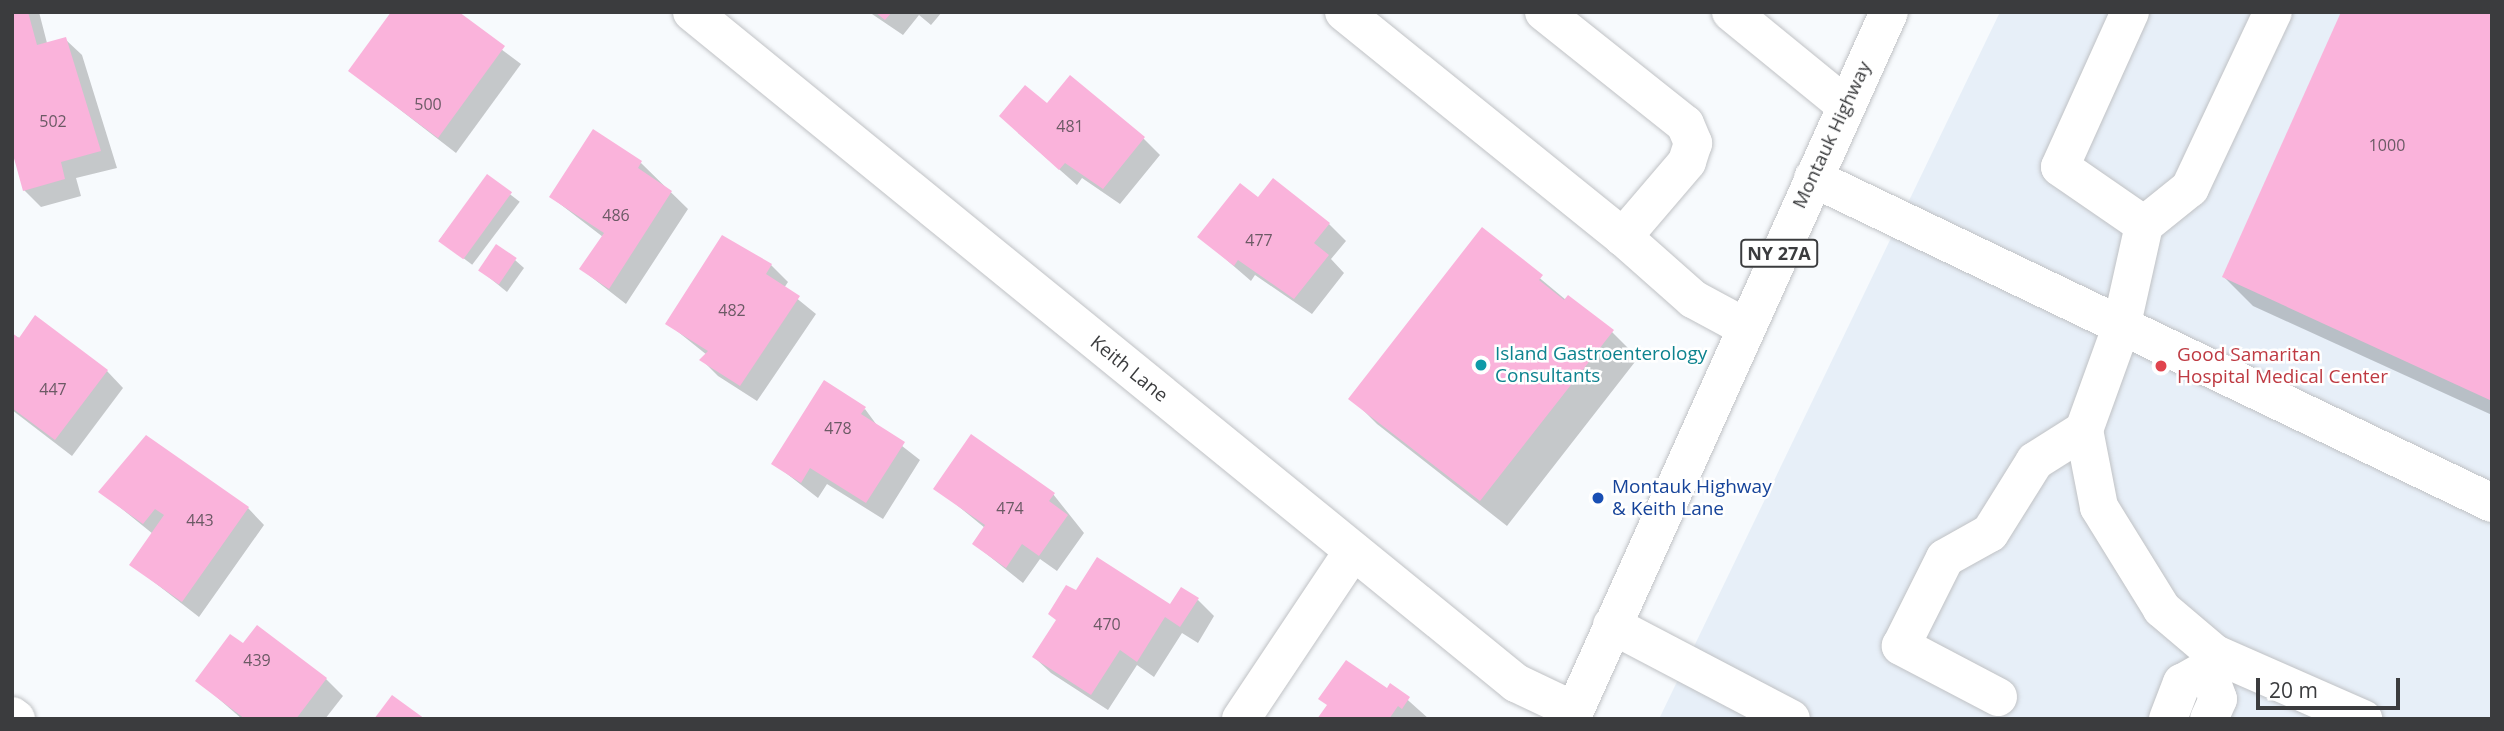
<!DOCTYPE html>
<style>
body{margin:0}
#map{position:relative;width:2504px;height:731px;overflow:hidden;background:#f7fafd;font-family:"Open Sans",sans-serif}
div>[style]{position:absolute}
[style*='--x']{left:calc(var(--x)*1px);top:calc(var(--y)*1px);width:calc(var(--w)*1px);rotate:calc(var(--a)*1deg)}
.built>*{inset:0;background:#e7eff8}
.shadow>*{inset:0;background:#0003;transform-origin:0 0}
.building>*{inset:0;background:#fab3db;transform-origin:0 0}
.roads{filter:drop-shadow(0 0 2px #c0c2c5) drop-shadow(0 0 2px #c0c2c5)}
.minor>*{height:38px;margin:-19px;padding:0 19px;transform-origin:19px;border-radius:19px;background:#fff}
.major>*{height:38px;margin:-19px;padding:0 19px;transform-origin:19px;border-radius:19px;background:#fff}
.dots>*{width:19px;height:19px;translate:-50% -50%;box-sizing:border-box;border:4px solid #fff;border-radius:50%}
span{translate:-50% -50%;white-space:nowrap;text-align:center;line-height:1.15;-webkit-text-stroke:5px #fff;paint-order:stroke}
.number-label{font-size:16px;color:#6b5a65}
.number-label span{-webkit-text-stroke-width:0}
.shield-label span{padding:2px 5px;background:#fff;border:2px solid;border-radius:5px;-webkit-text-stroke-width:0}
.shield-label{font-size:18px;color:#3b3c3e;font-weight:700}
.street-label{font-size:19px;color:#3b3c3e}
.culture-label{font-size:19px;color:#0d838f}
.left{translate:0 -50%;text-align:left}
.health-label{font-size:19px;color:#be3a42}
.transit-label{font-size:19px;color:#164399}
.frame{position:absolute;inset:0;border:14px solid #3b3c3e;pointer-events:none}
.scale{position:absolute;left:2256px;top:678px;width:144px;height:32px;box-sizing:border-box;border:4px solid #3b3c3e;border-top:0;padding-left:9px;font-size:21px;line-height:24px;white-space:nowrap;color:#3b3c3e;-webkit-text-stroke:5px #fff;paint-order:stroke}
</style>
<div id="map">
<div class="built">
<div style="clip-path:polygon(2000px 12px,2492px 12px,2492px 719px,1659px 719px)"></div>
</div>
<div class="shadow">
<div style="clip-path:polygon(12px 12px,39px 12px,47px 43px,65px 39px,82px 55px,117px 168px,76px 178px,81px 196px,41px 207px,24px 190px)"></div>
<div style="clip-path:polygon(451px 12px,521px 64px,456px 153px,350px 71px)"></div>
<div style="clip-path:polygon(869px 12px,942px 12px,931px 25px,919px 15px,903px 35px)"></div>
<div style="clip-path:polygon(2492px 12px,2492px 415px,2253px 306px,2224px 277px)"></div>
<div style="clip-path:polygon(1048px 106px,1143px 138px,1160px 155px,1120px 204px,1082px 178px,1077px 185px,1018px 133px)"></div>
<div style="clip-path:polygon(641px 163px,688px 209px,626px 304px,581px 269px,603px 237px,551px 197px)"></div>
<div style="left:487px;top:177px;width:41px;height:79px;rotate:37deg"></div>
<div style="clip-path:polygon(1258px 199px,1329px 224px,1346px 241px,1331px 259px,1344px 273px,1312px 314px,1255px 275px,1251px 281px,1200px 237px)"></div>
<div style="clip-path:polygon(1482px 230px,1566px 300px,1612px 332px,1638px 358px,1507px 526px,1377px 424px,1351px 398px)"></div>
<div style="clip-path:polygon(515px 260px,524px 268px,507px 292px,480px 270px)"></div>
<div style="clip-path:polygon(771px 265px,788px 282px,784px 288px,816px 314px,757px 401px,718px 376px,702px 360px,707px 355px,667px 323px)"></div>
<div style="clip-path:polygon(12px 335px,107px 371px,123px 388px,72px 456px,12px 410px)"></div>
<div style="clip-path:polygon(865px 409px,879px 428px,920px 460px,883px 519px,827px 484px,818px 498px,773px 463px)"></div>
<div style="clip-path:polygon(936px 488px,1053px 494px,1084px 533px,1057px 571px,1040px 559px,1023px 583px,974px 544px,985px 528px)"></div>
<div style="clip-path:polygon(101px 492px,248px 508px,264px 525px,199px 617px,132px 565px,153px 534px)"></div>
<div style="clip-path:polygon(1076px 593px,1170px 606px,1198px 600px,1214px 616px,1198px 643px,1182px 633px,1154px 677px,1137px 665px,1108px 710px,1051px 673px,1034px 657px)"></div>
<div style="clip-path:polygon(243px 645px,326px 679px,343px 696px,325px 719px,242px 719px,197px 680px)"></div>
<div style="clip-path:polygon(1391px 685px,1429px 719px,1319px 719px,1387px 690px)"></div>
</div>
<div class="building">
<div style="clip-path:polygon(12px 12px,28px 12px,37px 45px,66px 37px,101px 151px,61px 162px,65px 179px,23px 191px,12px 151px)"></div>
<div style="clip-path:polygon(391px 12px,459px 12px,505px 46px,438px 138px,348px 71px)"></div>
<div style="clip-path:polygon(875px 12px,892px 12px,885px 20px)"></div>
<div style="clip-path:polygon(2341px 12px,2492px 12px,2492px 401px,2222px 277px)"></div>
<div style="clip-path:polygon(1070px 75px,1145px 137px,1103px 189px,1065px 163px,1059px 170px,999px 116px,1025px 85px,1047px 103px)"></div>
<div style="clip-path:polygon(593px 129px,642px 161px,638px 168px,672px 191px,609px 289px,579px 269px,604px 233px,549px 197px)"></div>
<div style="left:487px;top:174px;width:31px;height:83px;rotate:36deg"></div>
<div style="clip-path:polygon(1273px 178px,1330px 223px,1314px 243px,1329px 255px,1294px 299px,1238px 260px,1234px 266px,1197px 237px,1240px 183px,1258px 197px)"></div>
<div style="clip-path:polygon(1482px 227px,1543px 275px,1539px 280px,1564px 300px,1568px 295px,1614px 330px,1480px 501px,1348px 399px)"></div>
<div style="clip-path:polygon(722px 235px,772px 264px,766px 274px,800px 296px,740px 386px,699px 360px,708px 351px,665px 324px)"></div>
<div style="left:496px;top:244px;width:25px;height:32px;rotate:34deg"></div>
<div style="clip-path:polygon(35px 315px,108px 370px,55px 440px,12px 408px,12px 333px,19px 338px)"></div>
<div style="clip-path:polygon(824px 380px,866px 407px,861px 414px,905px 442px,866px 503px,810px 468px,801px 483px,771px 464px)"></div>
<div style="clip-path:polygon(971px 434px,1055px 493px,1049px 501px,1068px 515px,1039px 556px,1022px 544px,1006px 568px,972px 544px,985px 525px,933px 489px)"></div>
<div style="clip-path:polygon(146px 435px,249px 507px,182px 602px,129px 565px,164px 515px,155px 509px,143px 524px,98px 492px)"></div>
<div style="clip-path:polygon(1097px 557px,1170px 604px,1181px 587px,1199px 598px,1180px 627px,1165px 617px,1137px 662px,1120px 650px,1091px 695px,1032px 657px,1056px 620px,1048px 614px,1066px 585px,1076px 590px)"></div>
<div style="clip-path:polygon(257px 625px,327px 678px,296px 719px,245px 719px,195px 681px,230px 634px,243px 643px)"></div>
<div style="clip-path:polygon(1346px 660px,1387px 688px,1390px 683px,1410px 697px,1402px 709px,1398px 706px,1389px 719px,1317px 719px,1327px 705px,1318px 699px)"></div>
<div style="clip-path:polygon(392px 695px,425px 719px,374px 719px)"></div>
</div>
<div class="roads">
<div class="minor">
<div style="--x:692;--y:12;--w:1063;--a:39.16"></div>
<div style="--x:1516;--y:683;--w:65;--a:25.4"></div>
<div style="--x:1344;--y:12;--w:358;--a:38.9"></div>
<div style="--x:1623;--y:237;--w:94;--a:41.5"></div>
<div style="--x:1693;--y:299;--w:59;--a:28.3"></div>
<div style="--x:1544;--y:12;--w:180;--a:38.5"></div>
<div style="--x:1685;--y:124;--w:21;--a:67"></div>
<div style="--x:1693;--y:143;--w:20;--a:108"></div>
<div style="--x:1687;--y:162;--w:99;--a:130.5"></div>
<div style="--x:1731;--y:12;--w:147;--a:39.2"></div>
<div style="--x:2130;--y:12;--w:170;--a:114.3"></div>
<div style="--x:2060;--y:167;--w:102;--a:34.6"></div>
<div style="--x:1813;--y:178;--w:753;--a:25.58"></div>
<div style="--x:1612;--y:625;--w:202;--a:27.7"></div>
<div style="--x:2215;--y:654;--w:70;--a:-139.7"></div>
<div style="--x:2162;--y:609;--w:120;--a:-121.7"></div>
<div style="--x:2099;--y:507;--w:78;--a:-101"></div>
<div style="--x:2084;--y:430;--w:109;--a:-70.1"></div>
<div style="--x:2121;--y:328;--w:106;--a:-77.4"></div>
<div style="--x:2144;--y:225;--w:59;--a:-38.8"></div>
<div style="--x:2190;--y:188;--w:195;--a:-64.8"></div>
<div style="--x:2207;--y:669;--w:17;--a:-62"></div>
<div style="--x:2215;--y:654;--w:162;--a:23.7"></div>
<div style="--x:1998;--y:697;--w:110;--a:-152.3"></div>
<div style="--x:1901;--y:646;--w:98;--a:-63.4"></div>
<div style="--x:1945;--y:558;--w:51;--a:-29.1"></div>
<div style="--x:1990;--y:533;--w:85;--a:-58"></div>
<div style="--x:2035;--y:461;--w:58;--a:-32.3"></div>
<div style="--x:12;--y:716;--w:5;--a:37"></div>
<div style="--x:1241;--y:719;--w:202;--a:-56.3"></div>
<div style="--x:2168;--y:719;--w:39;--a:-69"></div>
<div style="--x:2182;--y:683;--w:29;--a:-29"></div>
<div style="--x:2207;--y:669;--w:32;--a:70"></div>
<div style="--x:2218;--y:699;--w:22;--a:114"></div>
</div>
<div class="major">
<div style="--x:1571;--y:719;--w:775;--a:-65.78"></div>
</div>
</div>
<div class="dots">
<div style="left:1481px;top:365px;background:#0f9aa8"></div>
<div style="left:2161px;top:366px;background:#e0444e"></div>
<div style="left:1598px;top:498px;background:#1a4fb4"></div>
</div>
<div class="number-label">
<span style="left:428px;top:104px">500</span>
<span style="left:53px;top:121px">502</span>
<span style="left:1070px;top:126px">481</span>
<span style="left:2387px;top:145px">1000</span>
<span style="left:616px;top:215px">486</span>
<span style="left:1259px;top:240px">477</span>
<span style="left:732px;top:310px">482</span>
<span style="left:53px;top:389px">447</span>
<span style="left:838px;top:428px">478</span>
<span style="left:1010px;top:508px">474</span>
<span style="left:200px;top:520px">443</span>
<span style="left:1107px;top:624px">470</span>
<span style="left:257px;top:660px">439</span>
</div>
<div class="shield-label">
<span style="left:1779px;top:253px">NY 27A</span>
</div>
<div class="street-label">
<span style="left:1832px;top:135px;rotate:-65deg">Montauk Highway</span>
<span style="left:1129px;top:369px;rotate:39deg">Keith Lane</span>
</div>
<div class="culture-label">
<span class="left" style="left:1495px;top:365px">Island Gastroenterology<br>Consultants</span>
</div>
<div class="health-label">
<span class="left" style="left:2177px;top:366px">Good Samaritan<br>Hospital Medical Center</span>
</div>
<div class="transit-label">
<span class="left" style="left:1612px;top:498px">Montauk Highway<br>&amp; Keith Lane</span>
</div>
<div class="frame"></div>
<div class="scale">20 m</div>
</div>
